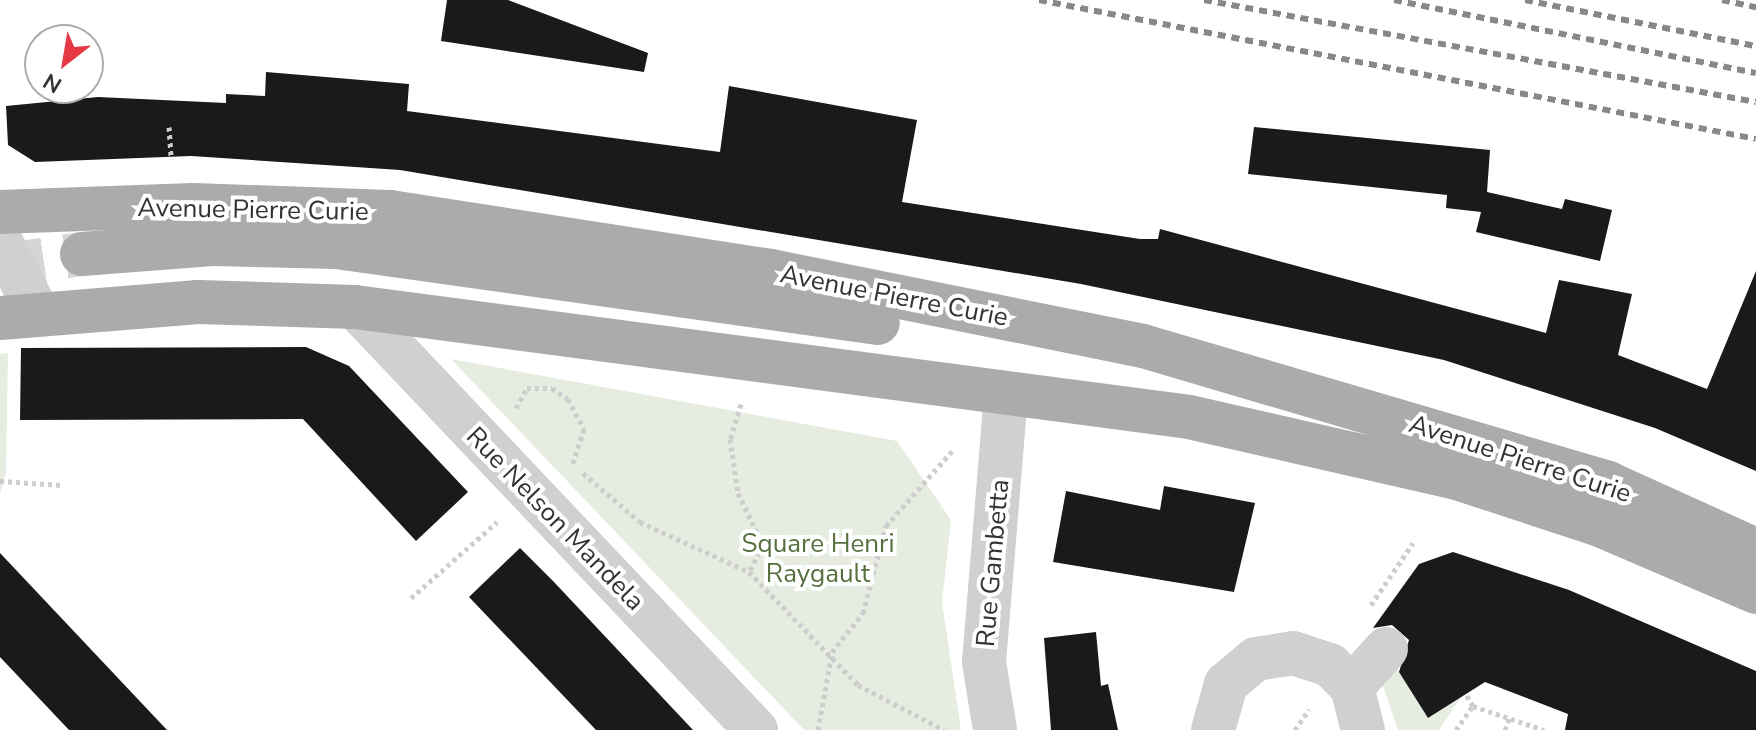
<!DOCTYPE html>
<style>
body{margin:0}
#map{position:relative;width:1756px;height:730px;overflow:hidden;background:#fff;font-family:"Nunito Sans",sans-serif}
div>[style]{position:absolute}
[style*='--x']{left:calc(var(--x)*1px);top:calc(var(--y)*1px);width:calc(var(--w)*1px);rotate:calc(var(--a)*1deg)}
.green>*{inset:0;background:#e6ecdf}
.building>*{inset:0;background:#1a1a1a}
.major-tunnel>*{height:44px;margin-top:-22px;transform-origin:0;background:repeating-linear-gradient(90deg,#d6d6d6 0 44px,transparent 0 66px)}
.path>*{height:5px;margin-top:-2.5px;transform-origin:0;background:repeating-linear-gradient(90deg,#cdcdcd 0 4px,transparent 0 8px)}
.minor>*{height:44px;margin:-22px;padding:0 22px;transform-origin:22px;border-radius:22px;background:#d0d0d0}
.major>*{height:44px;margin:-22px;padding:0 22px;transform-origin:22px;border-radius:22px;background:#ababab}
.rail>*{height:6px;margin-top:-3px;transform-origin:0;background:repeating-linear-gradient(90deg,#888 0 8px,transparent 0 14px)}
span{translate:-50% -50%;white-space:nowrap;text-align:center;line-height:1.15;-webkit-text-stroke:8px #fff;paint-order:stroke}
.street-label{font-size:26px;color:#333}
.park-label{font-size:26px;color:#56703f}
.north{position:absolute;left:24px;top:24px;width:80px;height:80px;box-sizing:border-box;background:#fff;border:2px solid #adadad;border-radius:50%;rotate:211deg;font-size:22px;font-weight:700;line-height:32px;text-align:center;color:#333}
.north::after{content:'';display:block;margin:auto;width:28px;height:36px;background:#e63946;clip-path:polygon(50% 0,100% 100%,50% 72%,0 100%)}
</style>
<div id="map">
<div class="green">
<div style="clip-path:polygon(8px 353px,6px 473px,0 494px,0 354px)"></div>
<div style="clip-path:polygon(451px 359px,897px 441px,951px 520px,942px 602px,961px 730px,804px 730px)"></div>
<div style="clip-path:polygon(1389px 655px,1428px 718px,1461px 697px,1439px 730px,1398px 730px,1377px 668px)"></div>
</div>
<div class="building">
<div style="clip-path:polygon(447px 0,508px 0,648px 53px,644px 72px,441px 41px)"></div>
<div style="clip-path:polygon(266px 72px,409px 84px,407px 111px,720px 152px,729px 86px,917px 120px,902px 202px,1140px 239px,1158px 239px,1160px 229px,1546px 333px,1559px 280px,1632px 294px,1618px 355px,1707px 389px,1756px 271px,1756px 471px,1655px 428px,1444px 360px,1081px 284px,400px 170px,191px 156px,35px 162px,8px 145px,6px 106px,98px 97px,226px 103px,226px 94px,265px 96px)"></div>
<div style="clip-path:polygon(1254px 127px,1490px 150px,1487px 192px,1562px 209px,1565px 199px,1612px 210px,1600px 261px,1476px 232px,1481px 212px,1446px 208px,1447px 195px,1248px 174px)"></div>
<div style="clip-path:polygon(306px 347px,349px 366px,468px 492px,416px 541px,303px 419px,20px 420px,21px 348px)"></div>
<div style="clip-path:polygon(1164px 486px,1255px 503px,1234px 592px,1053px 562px,1066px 491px,1160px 510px)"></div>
<div style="clip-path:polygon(520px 548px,554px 582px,693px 730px,596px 730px,469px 597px)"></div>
<div style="clip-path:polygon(1453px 552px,1569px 590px,1756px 671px,1756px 730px,1565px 730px,1568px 714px,1485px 682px,1428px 718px,1399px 672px,1409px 640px,1392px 625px,1373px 628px,1419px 564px)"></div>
<div style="clip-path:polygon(0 553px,167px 730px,69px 730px,0 657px)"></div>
<div style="clip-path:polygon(1096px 632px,1101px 686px,1108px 684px,1118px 730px,1051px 730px,1044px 638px)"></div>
</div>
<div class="major-tunnel">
<div style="--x:0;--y:266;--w:83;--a:-8.3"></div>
</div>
<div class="path">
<div style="--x:169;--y:127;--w:32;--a:86"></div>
<div style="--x:741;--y:404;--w:37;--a:107"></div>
<div style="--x:730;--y:439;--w:55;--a:81.6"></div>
<div style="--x:738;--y:493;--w:58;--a:64.3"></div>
<div style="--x:763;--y:545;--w:30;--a:117"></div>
<div style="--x:749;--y:572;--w:157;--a:46"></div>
<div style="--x:858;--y:685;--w:97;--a:27.6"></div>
<div style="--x:516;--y:408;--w:23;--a:-61"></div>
<div style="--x:527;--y:388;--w:25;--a:0"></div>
<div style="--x:552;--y:388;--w:19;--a:35"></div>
<div style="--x:568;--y:399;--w:34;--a:62"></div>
<div style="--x:584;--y:429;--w:38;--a:108"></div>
<div style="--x:583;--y:473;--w:75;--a:40.7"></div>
<div style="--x:640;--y:522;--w:120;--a:24.6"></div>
<div style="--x:0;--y:481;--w:62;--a:3.7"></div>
<div style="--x:411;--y:598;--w:115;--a:-41.5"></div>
<div style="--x:1371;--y:605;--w:75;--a:-55.9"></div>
<div style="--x:1473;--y:706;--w:75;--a:18.7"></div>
<div style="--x:818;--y:730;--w:79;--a:-79.8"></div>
<div style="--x:832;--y:652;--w:50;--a:-51.5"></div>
<div style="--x:863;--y:613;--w:90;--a:-75.2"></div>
<div style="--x:886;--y:526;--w:103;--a:-48.6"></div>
<div style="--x:1295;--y:730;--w:25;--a:-56"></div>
<div style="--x:1456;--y:730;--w:29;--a:-55"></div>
<div style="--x:1473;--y:706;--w:14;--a:-120"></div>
<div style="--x:1505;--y:730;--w:15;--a:-70"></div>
</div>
<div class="minor">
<div style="--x:0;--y:240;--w:82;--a:62.5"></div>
<div style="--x:355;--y:307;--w:583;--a:46.53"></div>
<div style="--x:1352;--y:687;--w:51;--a:-48.2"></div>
<div style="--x:995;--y:730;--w:69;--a:-99.2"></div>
<div style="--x:984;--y:662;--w:267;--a:-85.3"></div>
<div style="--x:1213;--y:730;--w:48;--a:-74.2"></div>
<div style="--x:1226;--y:684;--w:39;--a:-40"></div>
<div style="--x:1256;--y:659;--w:37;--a:-9"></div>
<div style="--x:1293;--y:653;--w:39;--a:18"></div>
<div style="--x:1330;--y:665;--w:31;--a:45"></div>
<div style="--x:1352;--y:687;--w:44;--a:75.7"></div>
</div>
<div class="major">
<div style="--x:0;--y:212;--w:193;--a:-2.1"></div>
<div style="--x:193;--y:205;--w:197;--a:2"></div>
<div style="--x:390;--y:212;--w:386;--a:8.8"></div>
<div style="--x:771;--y:271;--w:379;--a:11.4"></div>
<div style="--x:1143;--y:346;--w:485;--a:16.4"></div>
<div style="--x:1608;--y:483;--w:162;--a:24.4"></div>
<div style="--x:82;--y:254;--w:130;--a:-4.4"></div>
<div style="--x:212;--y:244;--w:124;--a:1.4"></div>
<div style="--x:336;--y:247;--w:547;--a:7.98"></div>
<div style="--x:0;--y:318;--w:199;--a:-4.6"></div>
<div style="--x:198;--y:302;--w:157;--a:1.8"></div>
<div style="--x:355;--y:307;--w:841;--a:7.51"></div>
<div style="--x:1189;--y:417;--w:275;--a:12.8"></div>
<div style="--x:1457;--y:478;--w:151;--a:18.2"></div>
<div style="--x:1600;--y:525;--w:170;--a:23.2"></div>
</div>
<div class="rail">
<div style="--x:1039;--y:0;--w:730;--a:10.97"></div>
<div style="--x:1204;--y:0;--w:561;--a:10.47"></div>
<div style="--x:1394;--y:0;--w:369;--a:11.4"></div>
<div style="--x:1525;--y:0;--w:236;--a:11.3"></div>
<div style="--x:1722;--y:0;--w:35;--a:12"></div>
</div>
<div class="street-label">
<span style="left:253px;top:210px;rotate:1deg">Avenue Pierre Curie</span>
<span style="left:894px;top:296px;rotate:11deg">Avenue Pierre Curie</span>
<span style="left:1520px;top:459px;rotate:18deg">Avenue Pierre Curie</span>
<span style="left:555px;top:519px;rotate:46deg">Rue Nelson Mandela</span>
<span style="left:993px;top:563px;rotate:-85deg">Rue Gambetta</span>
</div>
<div class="park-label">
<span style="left:818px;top:559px">Square Henri<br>Raygault</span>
</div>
<div class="north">N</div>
</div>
